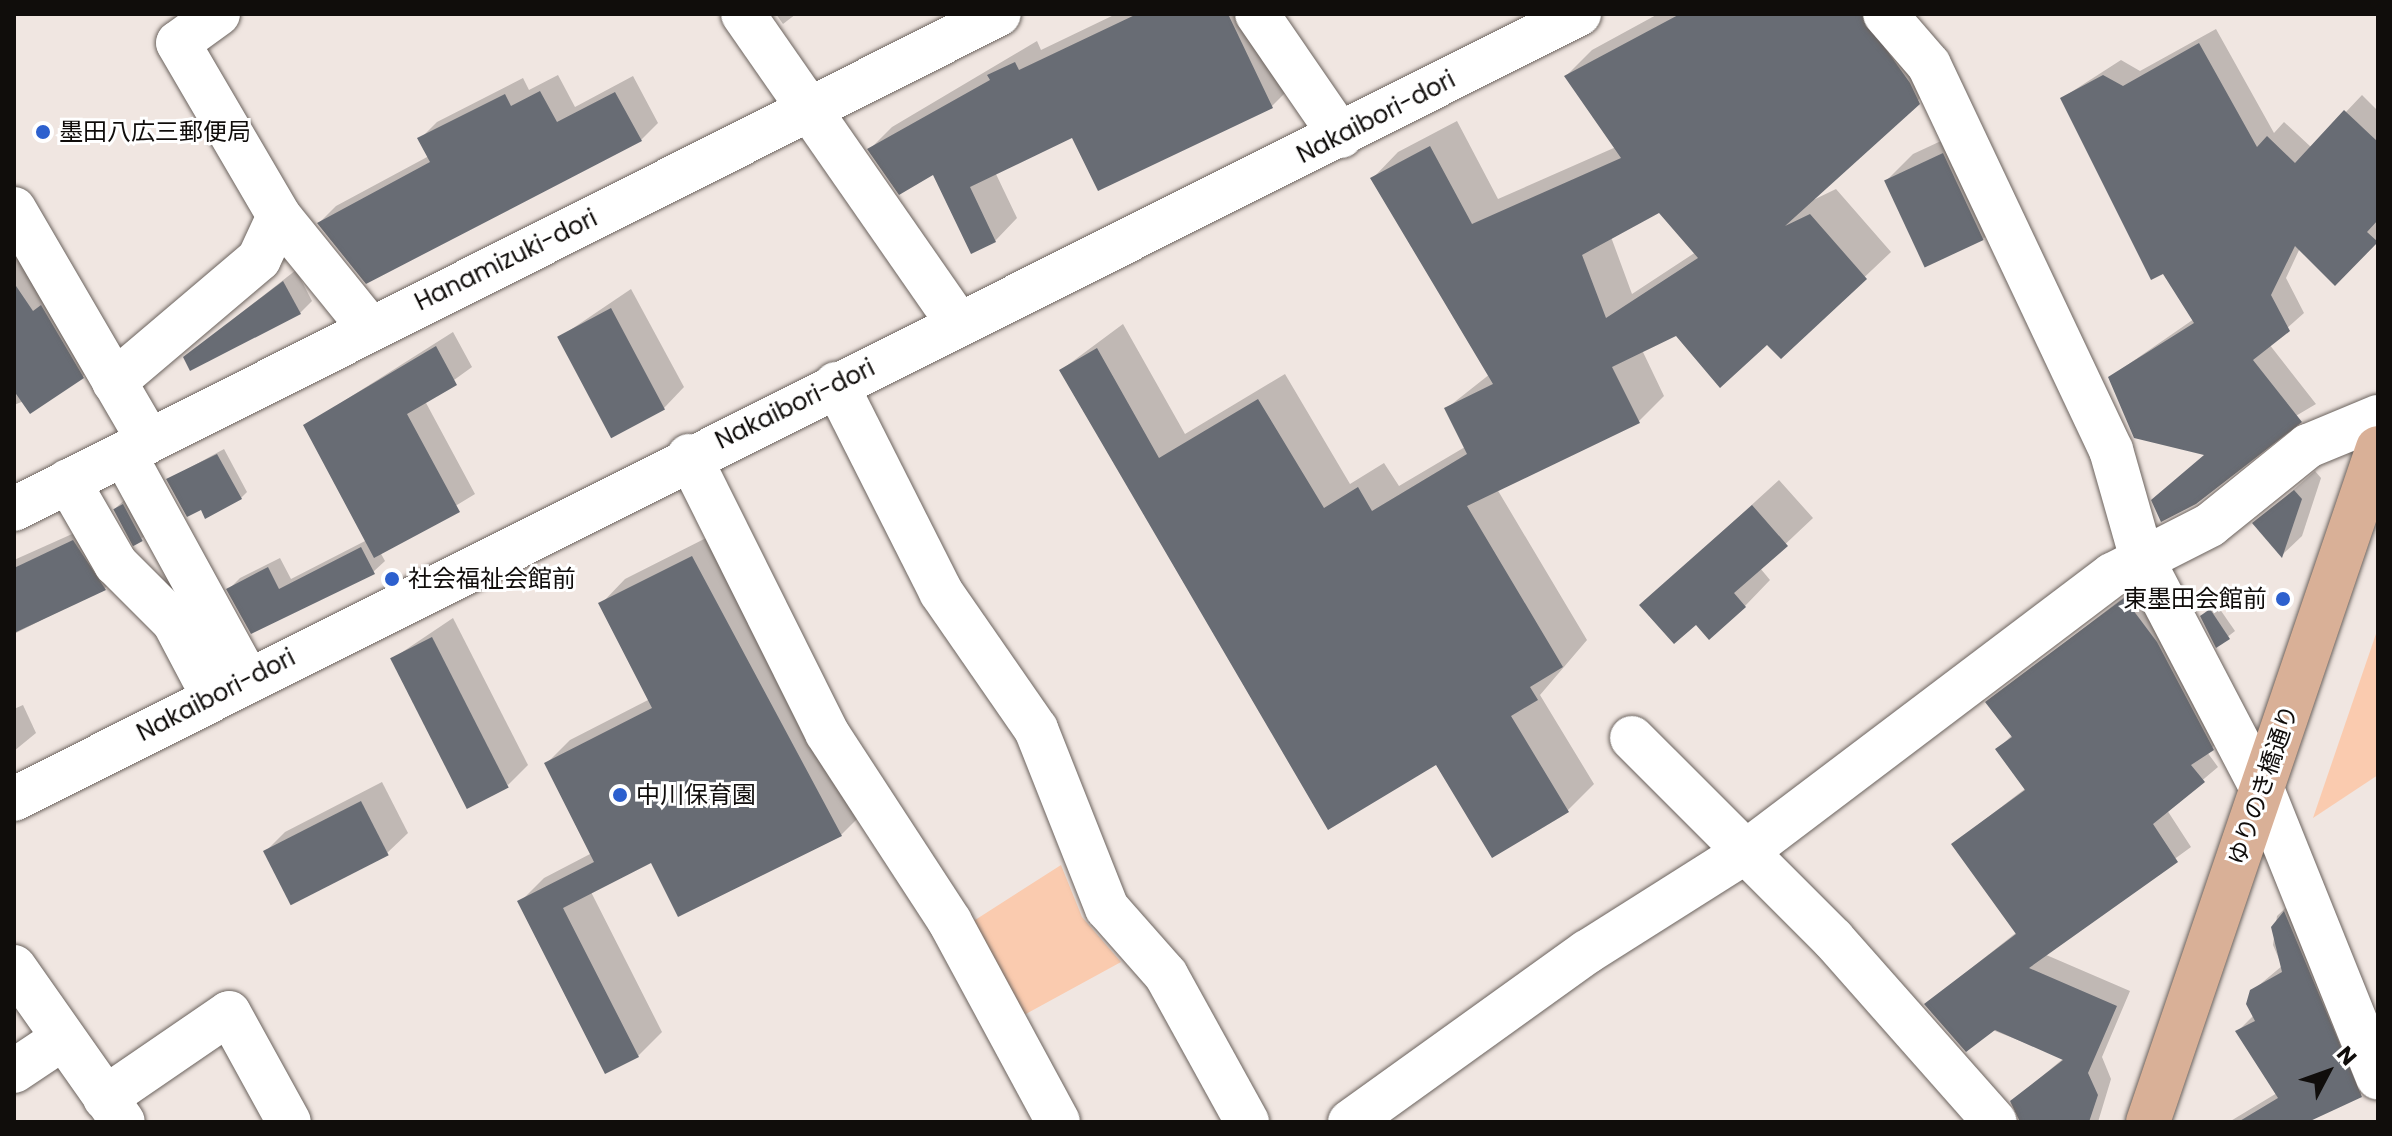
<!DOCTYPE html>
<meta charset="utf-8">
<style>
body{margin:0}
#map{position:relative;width:2392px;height:1136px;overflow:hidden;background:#f0e6e1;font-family:Poppins,"Noto Sans JP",sans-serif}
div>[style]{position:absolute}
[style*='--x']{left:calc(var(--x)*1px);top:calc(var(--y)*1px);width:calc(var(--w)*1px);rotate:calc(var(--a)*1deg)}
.green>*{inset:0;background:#facbaf}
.shadow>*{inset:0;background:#0003;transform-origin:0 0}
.building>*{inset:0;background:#686c74;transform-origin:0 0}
.roads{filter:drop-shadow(0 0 2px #6b635e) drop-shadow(0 0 2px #6b635e)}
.minor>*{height:44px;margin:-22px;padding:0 22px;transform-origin:22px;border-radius:22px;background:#fff}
.major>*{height:44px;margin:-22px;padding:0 22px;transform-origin:22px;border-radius:22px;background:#d9b097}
.dots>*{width:22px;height:22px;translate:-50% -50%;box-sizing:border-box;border:4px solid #fff;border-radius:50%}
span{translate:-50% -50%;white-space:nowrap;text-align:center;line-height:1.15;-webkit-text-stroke:6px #fff;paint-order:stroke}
.street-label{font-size:24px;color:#100d0b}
.poi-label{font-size:24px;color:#100d0b}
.left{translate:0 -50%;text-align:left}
.right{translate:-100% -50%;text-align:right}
.frame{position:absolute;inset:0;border:16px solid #100d0b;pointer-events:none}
.north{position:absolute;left:2288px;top:1032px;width:80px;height:80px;-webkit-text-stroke:6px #fff;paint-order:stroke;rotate:49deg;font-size:22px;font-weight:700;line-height:32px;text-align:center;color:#100d0b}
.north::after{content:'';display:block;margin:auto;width:28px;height:36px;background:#100d0b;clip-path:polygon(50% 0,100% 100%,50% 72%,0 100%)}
</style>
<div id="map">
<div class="green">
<div style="clip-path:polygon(2378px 628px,2378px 775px,2313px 818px)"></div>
<div style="clip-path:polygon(1061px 865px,1082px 917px,1121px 962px,1024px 1015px,972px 922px)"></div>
</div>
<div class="shadow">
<div style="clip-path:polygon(776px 14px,796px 14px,783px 24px)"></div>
<div style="clip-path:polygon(1116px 14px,1260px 14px,1294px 84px,1272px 106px,1073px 135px,995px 172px,1017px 218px,995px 241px,934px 173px,870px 149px,892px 127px,1037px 41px,1041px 50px)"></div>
<div style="clip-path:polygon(evenodd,1658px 14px,1898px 14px,1944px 76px,1809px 202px,1836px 189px,1891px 252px,1781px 356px,1768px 342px,1676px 334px,1642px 350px,1664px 396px,1639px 421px,1497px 489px,1587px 640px,1540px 695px,1594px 784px,1568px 810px,1492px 855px,1437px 763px,1061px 370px,1123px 324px,1185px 434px,1285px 374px,1350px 484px,1384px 463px,1399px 486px,1465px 447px,1447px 408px,1490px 374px,1373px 178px,1398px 152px,1457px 121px,1498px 199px,1616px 147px,1566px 76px,1592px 50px,1658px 14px,1659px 210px,1696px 252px,1632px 294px,1611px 237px,1659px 210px)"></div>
<div style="clip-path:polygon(2216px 29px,2274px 133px,2284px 122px,2312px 148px,2362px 95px,2378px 111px,2378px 239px,2335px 283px,2300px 248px,2286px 278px,2304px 313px,2269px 344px,2316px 404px,2154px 500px,2206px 454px,2110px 377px,2194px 319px,2062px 98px,2121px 60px,2140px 71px)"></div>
<div style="clip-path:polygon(558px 75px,575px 107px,633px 76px,658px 123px,641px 140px,319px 223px,336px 206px,429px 156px,420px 139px,437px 122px,523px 78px,529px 90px)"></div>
<div style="clip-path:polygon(1969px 128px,2009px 213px,1983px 239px,1887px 180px,1913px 154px)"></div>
<div style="clip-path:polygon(14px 247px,99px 360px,82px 377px,14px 405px)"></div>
<div style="clip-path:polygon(296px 270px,312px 301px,300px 313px,185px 357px)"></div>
<div style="clip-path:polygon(631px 289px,684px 387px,664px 408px,560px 337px)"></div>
<div style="clip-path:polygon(453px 332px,472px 367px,425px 401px,475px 494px,380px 552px,385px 561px,373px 572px,252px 631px,229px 589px,240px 578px,280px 558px,291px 579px,367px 540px,306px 425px)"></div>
<div style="clip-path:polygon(224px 449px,247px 492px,241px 498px,202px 508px,169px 479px)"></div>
<div style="clip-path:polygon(2315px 471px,2321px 478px,2302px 536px,2282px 555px,2255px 523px)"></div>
<div style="clip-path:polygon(1779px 480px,1813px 518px,1760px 568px,1770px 580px,1745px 606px,1696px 623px,1642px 605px)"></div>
<div style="left:129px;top:496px;width:40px;height:19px;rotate:48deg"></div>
<div style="clip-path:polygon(90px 526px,121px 573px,105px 588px,14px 634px,14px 560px)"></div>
<div style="clip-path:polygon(716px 533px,865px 811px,841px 835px,652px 861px,591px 892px,662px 1032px,638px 1056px,520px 902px,544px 878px,592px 853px,546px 764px,570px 740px,650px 699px,601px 604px,625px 579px)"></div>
<div style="clip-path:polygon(2139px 585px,2227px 734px,2207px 752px,2218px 767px,2167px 810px,2191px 847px,2044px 954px,2130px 991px,2102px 1057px,2111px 1079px,2098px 1122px,2024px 1122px,2012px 1101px,2064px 1058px,1926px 1004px,2017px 932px,1953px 844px,2026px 788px,1998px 749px,2012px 735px,1988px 703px)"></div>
<div style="clip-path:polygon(2217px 605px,2235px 631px,2217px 645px,2209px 610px)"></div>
<div style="clip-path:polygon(453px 618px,528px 765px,508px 785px,392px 659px)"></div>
<div style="clip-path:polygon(23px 705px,36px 733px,14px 751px,14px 709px)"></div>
<div style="clip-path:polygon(382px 782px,408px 833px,387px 853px,265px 852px,285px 832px)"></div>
<div style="clip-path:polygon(2296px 898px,2378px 1077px,2360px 1095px,2302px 1122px,2229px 1122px,2277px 1093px,2238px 1031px,2254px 1015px,2252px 991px,2282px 966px,2273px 945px,2277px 916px)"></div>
</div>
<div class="building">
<div style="clip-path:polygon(1137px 14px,1228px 14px,1273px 108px,1098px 191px,1072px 138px,970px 187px,996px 242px,971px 254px,933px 175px,899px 195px,867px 149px,990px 80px,987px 75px,1015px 62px,1019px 70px)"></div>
<div style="clip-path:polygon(evenodd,1680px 14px,1861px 14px,1910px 83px,1920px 104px,1785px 226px,1810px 214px,1867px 279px,1781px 359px,1767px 345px,1720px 388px,1676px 336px,1612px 367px,1640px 423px,1467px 506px,1563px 667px,1530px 687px,1538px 700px,1511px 716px,1569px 812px,1492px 858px,1436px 765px,1328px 830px,1059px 370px,1097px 348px,1159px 458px,1258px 399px,1324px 508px,1358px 487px,1372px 511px,1467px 454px,1444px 408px,1493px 384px,1370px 178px,1430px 146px,1472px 224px,1621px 158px,1564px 76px,1680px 14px,1659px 213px,1698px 258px,1606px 318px,1582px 255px,1659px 213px)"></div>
<div style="clip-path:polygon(2199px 43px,2257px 147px,2267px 136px,2295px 163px,2344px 110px,2378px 142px,2378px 220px,2367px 232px,2378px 242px,2335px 286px,2295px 246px,2271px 295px,2290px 331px,2253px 360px,2302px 422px,2196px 504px,2161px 522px,2151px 500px,2204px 455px,2134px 438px,2108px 377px,2194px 323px,2163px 274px,2151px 280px,2060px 98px,2103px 75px,2123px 86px)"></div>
<div style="clip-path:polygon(540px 91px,557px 122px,615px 92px,642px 141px,366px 284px,317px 223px,430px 162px,417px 138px,505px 94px,511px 106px)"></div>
<div style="left:1943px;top:153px;width:96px;height:65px;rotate:65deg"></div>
<div style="clip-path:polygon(283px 281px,301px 314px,190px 371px,183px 357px)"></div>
<div style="clip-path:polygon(14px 283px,33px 311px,41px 305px,84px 378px,30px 414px,14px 391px)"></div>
<div style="left:611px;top:308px;width:115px;height:61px;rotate:62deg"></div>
<div style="clip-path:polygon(436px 346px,457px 385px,407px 414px,460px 512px,374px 558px,303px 425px)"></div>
<div style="clip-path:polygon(217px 454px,242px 499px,205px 519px,201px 510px,187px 517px,166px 479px)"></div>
<div style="clip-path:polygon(2294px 490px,2302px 499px,2282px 558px,2252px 523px)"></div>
<div style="left:123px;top:504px;width:42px;height:11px;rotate:62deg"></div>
<div style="clip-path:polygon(1752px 505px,1788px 546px,1734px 593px,1746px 607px,1709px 640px,1696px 625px,1674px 644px,1639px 605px)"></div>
<div style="clip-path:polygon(73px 540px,106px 590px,14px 633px,14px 568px)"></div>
<div style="clip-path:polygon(361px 547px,375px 574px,251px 634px,226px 589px,268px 567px,279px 589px)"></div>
<div style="clip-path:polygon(692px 556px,842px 836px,678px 917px,651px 863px,563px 908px,639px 1057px,605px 1074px,517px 901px,594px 862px,544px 763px,652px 708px,598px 603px)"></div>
<div style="clip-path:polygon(2124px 598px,2157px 642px,2214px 750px,2191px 765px,2205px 782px,2153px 824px,2178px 862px,2029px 968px,2117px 1006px,2088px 1073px,2098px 1095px,2089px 1122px,2020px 1122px,2010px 1101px,2063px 1060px,1995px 1030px,1966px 1052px,1924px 1004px,2016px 934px,1951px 844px,2025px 790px,1995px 749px,2012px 737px,1985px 702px)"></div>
<div style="clip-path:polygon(2210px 609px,2230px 639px,2216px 648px,2200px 616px)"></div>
<div style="left:432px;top:637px;width:169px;height:47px;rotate:63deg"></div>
<div style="left:361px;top:801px;width:61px;height:110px;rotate:63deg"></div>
<div style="clip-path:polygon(2284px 911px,2362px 1097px,2308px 1122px,2238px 1122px,2278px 1098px,2235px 1031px,2255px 1021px,2246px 1004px,2250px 990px,2282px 972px,2271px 927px)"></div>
</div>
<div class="roads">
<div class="minor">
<div style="--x:218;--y:14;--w:49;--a:144.1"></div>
<div style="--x:178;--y:43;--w:200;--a:59.7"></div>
<div style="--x:279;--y:216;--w:143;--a:51"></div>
<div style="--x:743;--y:14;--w:376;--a:55.2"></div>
<div style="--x:1257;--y:14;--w:148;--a:55.5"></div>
<div style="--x:1885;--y:14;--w:67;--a:49.2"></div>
<div style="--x:1929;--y:65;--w:426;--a:64.7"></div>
<div style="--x:2111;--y:450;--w:113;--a:74.1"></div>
<div style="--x:2142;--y:559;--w:259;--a:62.4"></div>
<div style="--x:2262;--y:789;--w:311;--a:68.1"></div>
<div style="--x:14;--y:209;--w:268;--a:59.8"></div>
<div style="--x:114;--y:382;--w:190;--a:-40.3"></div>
<div style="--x:259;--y:259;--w:47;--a:-65.1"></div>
<div style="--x:836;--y:384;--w:233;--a:63.2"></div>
<div style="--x:941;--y:592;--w:167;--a:55.3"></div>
<div style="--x:1036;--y:729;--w:193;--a:68.4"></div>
<div style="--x:1107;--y:908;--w:89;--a:48.6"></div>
<div style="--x:1166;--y:975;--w:168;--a:61.1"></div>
<div style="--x:124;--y:454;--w:256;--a:61.3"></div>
<div style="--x:689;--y:456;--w:309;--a:63.5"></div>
<div style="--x:827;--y:733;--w:225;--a:56.9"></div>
<div style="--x:950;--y:922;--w:227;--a:61.6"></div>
<div style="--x:68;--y:481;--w:96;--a:60"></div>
<div style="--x:116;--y:564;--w:82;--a:45"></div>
<div style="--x:174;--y:622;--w:84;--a:62.2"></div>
<div style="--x:14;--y:509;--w:1102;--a:-26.68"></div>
<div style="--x:1632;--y:738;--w:284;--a:45"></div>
<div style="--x:1833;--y:939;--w:244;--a:48.5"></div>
<div style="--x:14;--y:799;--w:1751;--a:-26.64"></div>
<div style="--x:14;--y:967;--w:189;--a:54.9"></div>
<div style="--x:14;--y:1071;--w:58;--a:-33.7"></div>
<div style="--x:105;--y:1098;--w:150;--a:-34.4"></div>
<div style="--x:229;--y:1013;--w:124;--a:61.2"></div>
<div style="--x:1350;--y:1122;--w:292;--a:-35.7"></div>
<div style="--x:1587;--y:952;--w:189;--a:-32.3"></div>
<div style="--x:1747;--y:851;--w:458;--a:-37.1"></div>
<div style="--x:2112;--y:575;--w:110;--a:-27"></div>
<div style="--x:2210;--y:525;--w:126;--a:-38.9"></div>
<div style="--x:2308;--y:446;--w:76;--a:-22.5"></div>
</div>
<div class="major">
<div style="--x:2148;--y:1122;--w:712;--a:-71.16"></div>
</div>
</div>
<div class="dots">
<div style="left:43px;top:132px;background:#2d60ce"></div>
<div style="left:392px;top:579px;background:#2d60ce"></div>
<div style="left:2283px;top:599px;background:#2d60ce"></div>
<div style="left:620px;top:795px;background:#2d60ce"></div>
</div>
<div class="street-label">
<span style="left:1376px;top:117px;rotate:-27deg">Nakaibori-dori</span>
<span style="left:506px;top:260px;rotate:-26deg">Hanamizuki-dori</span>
<span style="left:795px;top:404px;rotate:-26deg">Nakaibori-dori</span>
<span style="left:216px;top:695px;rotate:-27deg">Nakaibori-dori</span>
<span style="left:2263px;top:785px;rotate:-71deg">ゆりのき橋通り</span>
</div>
<div class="poi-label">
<span class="left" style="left:59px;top:132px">墨田八広三郵便局</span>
<span class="left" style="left:408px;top:579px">社会福祉会館前</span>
<span class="right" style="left:2267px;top:599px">東墨田会館前</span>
<span class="left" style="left:636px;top:795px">中川保育園</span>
</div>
<div class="frame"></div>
<div class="north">N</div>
</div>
